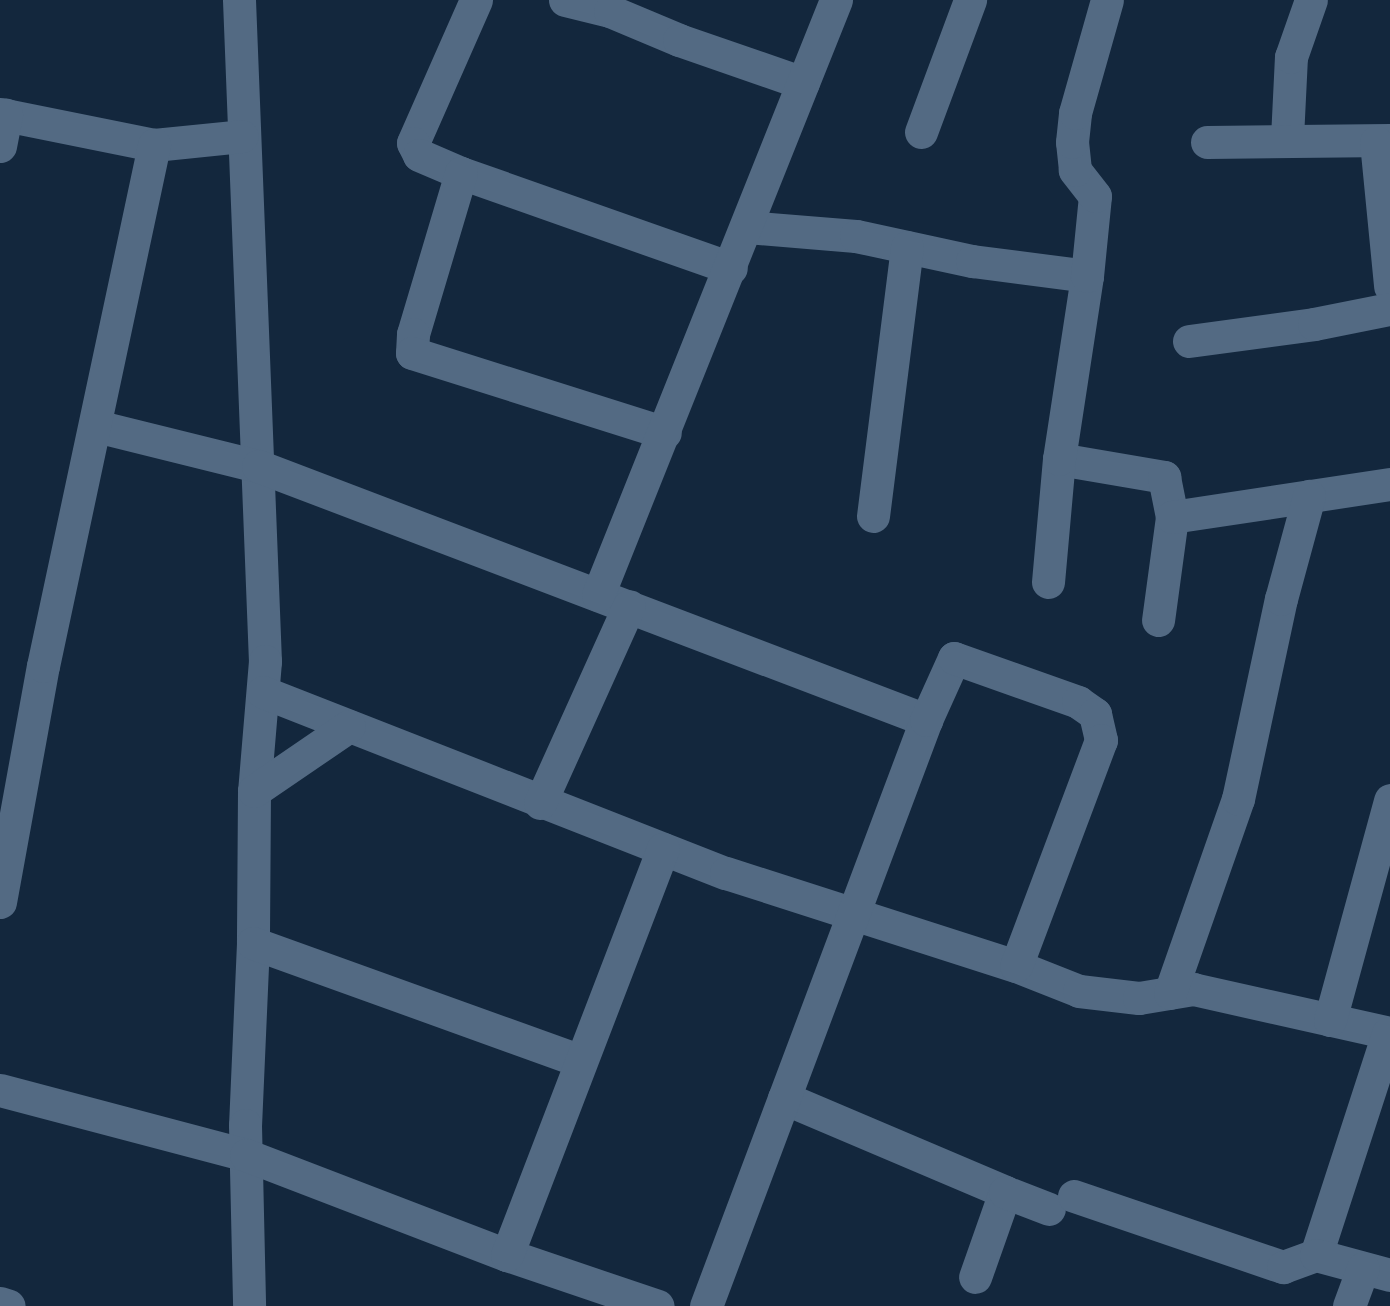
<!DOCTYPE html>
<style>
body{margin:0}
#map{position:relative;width:1390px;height:1306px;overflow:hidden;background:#13273d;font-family:"Noto Sans",sans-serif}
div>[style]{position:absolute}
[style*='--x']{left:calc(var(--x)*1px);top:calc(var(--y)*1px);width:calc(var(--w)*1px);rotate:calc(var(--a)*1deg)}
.minor>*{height:33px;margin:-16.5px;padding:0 16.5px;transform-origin:16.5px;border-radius:16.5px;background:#536a83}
span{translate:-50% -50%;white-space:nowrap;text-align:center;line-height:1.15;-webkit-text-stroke:4.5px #091e32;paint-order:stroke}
</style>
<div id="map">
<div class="minor">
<div style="--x:239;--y:0;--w:662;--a:87.75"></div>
<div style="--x:265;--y:661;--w:130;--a:94.8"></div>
<div style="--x:254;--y:791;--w:152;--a:90.4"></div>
<div style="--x:253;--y:943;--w:182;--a:92.5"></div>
<div style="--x:245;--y:1125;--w:181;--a:88.7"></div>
<div style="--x:476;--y:0;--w:156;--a:113.8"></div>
<div style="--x:413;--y:143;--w:13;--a:63"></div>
<div style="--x:419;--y:155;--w:46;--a:23.2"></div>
<div style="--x:461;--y:173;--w:286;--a:19.4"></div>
<div style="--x:565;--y:0;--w:46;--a:13.7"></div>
<div style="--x:610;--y:11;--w:75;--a:22.8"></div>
<div style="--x:679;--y:40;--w:131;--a:19.1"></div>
<div style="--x:0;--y:114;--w:157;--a:11.4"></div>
<div style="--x:154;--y:145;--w:88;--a:-5.8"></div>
<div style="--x:921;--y:132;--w:141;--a:-69.6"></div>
<div style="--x:1287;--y:138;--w:81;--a:-87.2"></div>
<div style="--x:1291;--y:57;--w:60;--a:-70.7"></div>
<div style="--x:1207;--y:142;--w:183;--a:-0.6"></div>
<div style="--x:1376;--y:142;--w:145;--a:84.4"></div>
<div style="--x:0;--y:146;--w:32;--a:-79"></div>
<div style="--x:461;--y:173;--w:168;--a:106.6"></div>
<div style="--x:413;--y:334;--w:19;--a:93"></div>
<div style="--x:412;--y:353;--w:265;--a:17.5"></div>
<div style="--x:747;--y:227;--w:109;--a:4.7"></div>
<div style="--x:856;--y:236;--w:119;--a:12.2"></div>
<div style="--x:972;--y:261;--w:116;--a:7.4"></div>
<div style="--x:1189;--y:341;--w:126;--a:-7.7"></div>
<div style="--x:1314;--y:324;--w:77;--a:-11.2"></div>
<div style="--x:96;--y:426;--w:167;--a:13.9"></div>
<div style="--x:258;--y:466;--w:715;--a:20.82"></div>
<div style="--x:1059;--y:459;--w:107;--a:9.7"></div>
<div style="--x:1164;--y:477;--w:41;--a:78.7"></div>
<div style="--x:1172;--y:517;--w:104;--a:97.7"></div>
<div style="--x:873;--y:516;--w:271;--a:-82.8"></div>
<div style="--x:1172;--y:517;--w:220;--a:-8.6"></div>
<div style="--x:1048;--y:582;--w:123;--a:-84.9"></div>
<div style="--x:1059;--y:459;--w:185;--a:-81.3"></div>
<div style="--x:1087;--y:276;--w:80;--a:-84.3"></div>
<div style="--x:1095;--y:196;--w:33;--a:-128"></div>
<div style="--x:1075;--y:170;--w:28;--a:-96"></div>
<div style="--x:1072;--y:142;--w:29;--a:-84"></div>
<div style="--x:1075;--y:113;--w:117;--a:-74.2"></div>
<div style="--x:598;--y:595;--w:641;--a:-68.2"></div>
<div style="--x:263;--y:692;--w:497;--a:21.4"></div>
<div style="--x:726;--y:873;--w:305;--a:17.8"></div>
<div style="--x:1016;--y:966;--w:68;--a:21.6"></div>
<div style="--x:1079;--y:991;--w:60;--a:6.7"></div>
<div style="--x:1139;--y:998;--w:55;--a:-9.5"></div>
<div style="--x:1193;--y:989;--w:202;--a:12.6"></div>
<div style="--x:254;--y:791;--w:115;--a:-34.4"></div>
<div style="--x:540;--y:803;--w:216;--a:-65.7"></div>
<div style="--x:0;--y:902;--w:240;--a:-79.7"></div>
<div style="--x:43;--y:666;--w:533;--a:-77.97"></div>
<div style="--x:253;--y:943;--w:348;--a:19.8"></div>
<div style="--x:1170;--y:993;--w:206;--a:-70.7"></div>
<div style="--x:1238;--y:799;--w:205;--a:-77.9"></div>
<div style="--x:1281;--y:599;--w:107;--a:-74.8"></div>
<div style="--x:1330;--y:1020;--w:228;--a:-74.7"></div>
<div style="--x:0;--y:1090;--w:254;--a:14.8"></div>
<div style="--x:246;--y:1155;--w:280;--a:21"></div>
<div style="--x:507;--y:1255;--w:159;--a:18.7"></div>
<div style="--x:784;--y:1098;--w:240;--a:23"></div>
<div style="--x:1005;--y:1192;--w:90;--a:109.4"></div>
<div style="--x:1005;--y:1192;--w:47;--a:21.1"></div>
<div style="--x:1074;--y:1196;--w:221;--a:18.8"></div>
<div style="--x:1283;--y:1267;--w:35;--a:-20"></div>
<div style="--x:1316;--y:1255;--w:233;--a:-72"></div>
<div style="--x:507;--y:1255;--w:435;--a:-69"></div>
<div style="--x:1316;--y:1255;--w:77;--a:15.1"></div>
<div style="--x:0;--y:1303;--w:9;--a:18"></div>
<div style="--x:706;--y:1306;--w:626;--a:-69.42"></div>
<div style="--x:926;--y:720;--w:68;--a:-65.7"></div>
<div style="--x:954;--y:658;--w:132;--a:19.5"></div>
<div style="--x:1078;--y:702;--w:21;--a:35"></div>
<div style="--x:1095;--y:714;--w:27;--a:77"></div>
<div style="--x:1101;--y:740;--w:241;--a:110.6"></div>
<div style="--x:1349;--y:1306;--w:40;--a:-69.8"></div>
</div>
</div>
